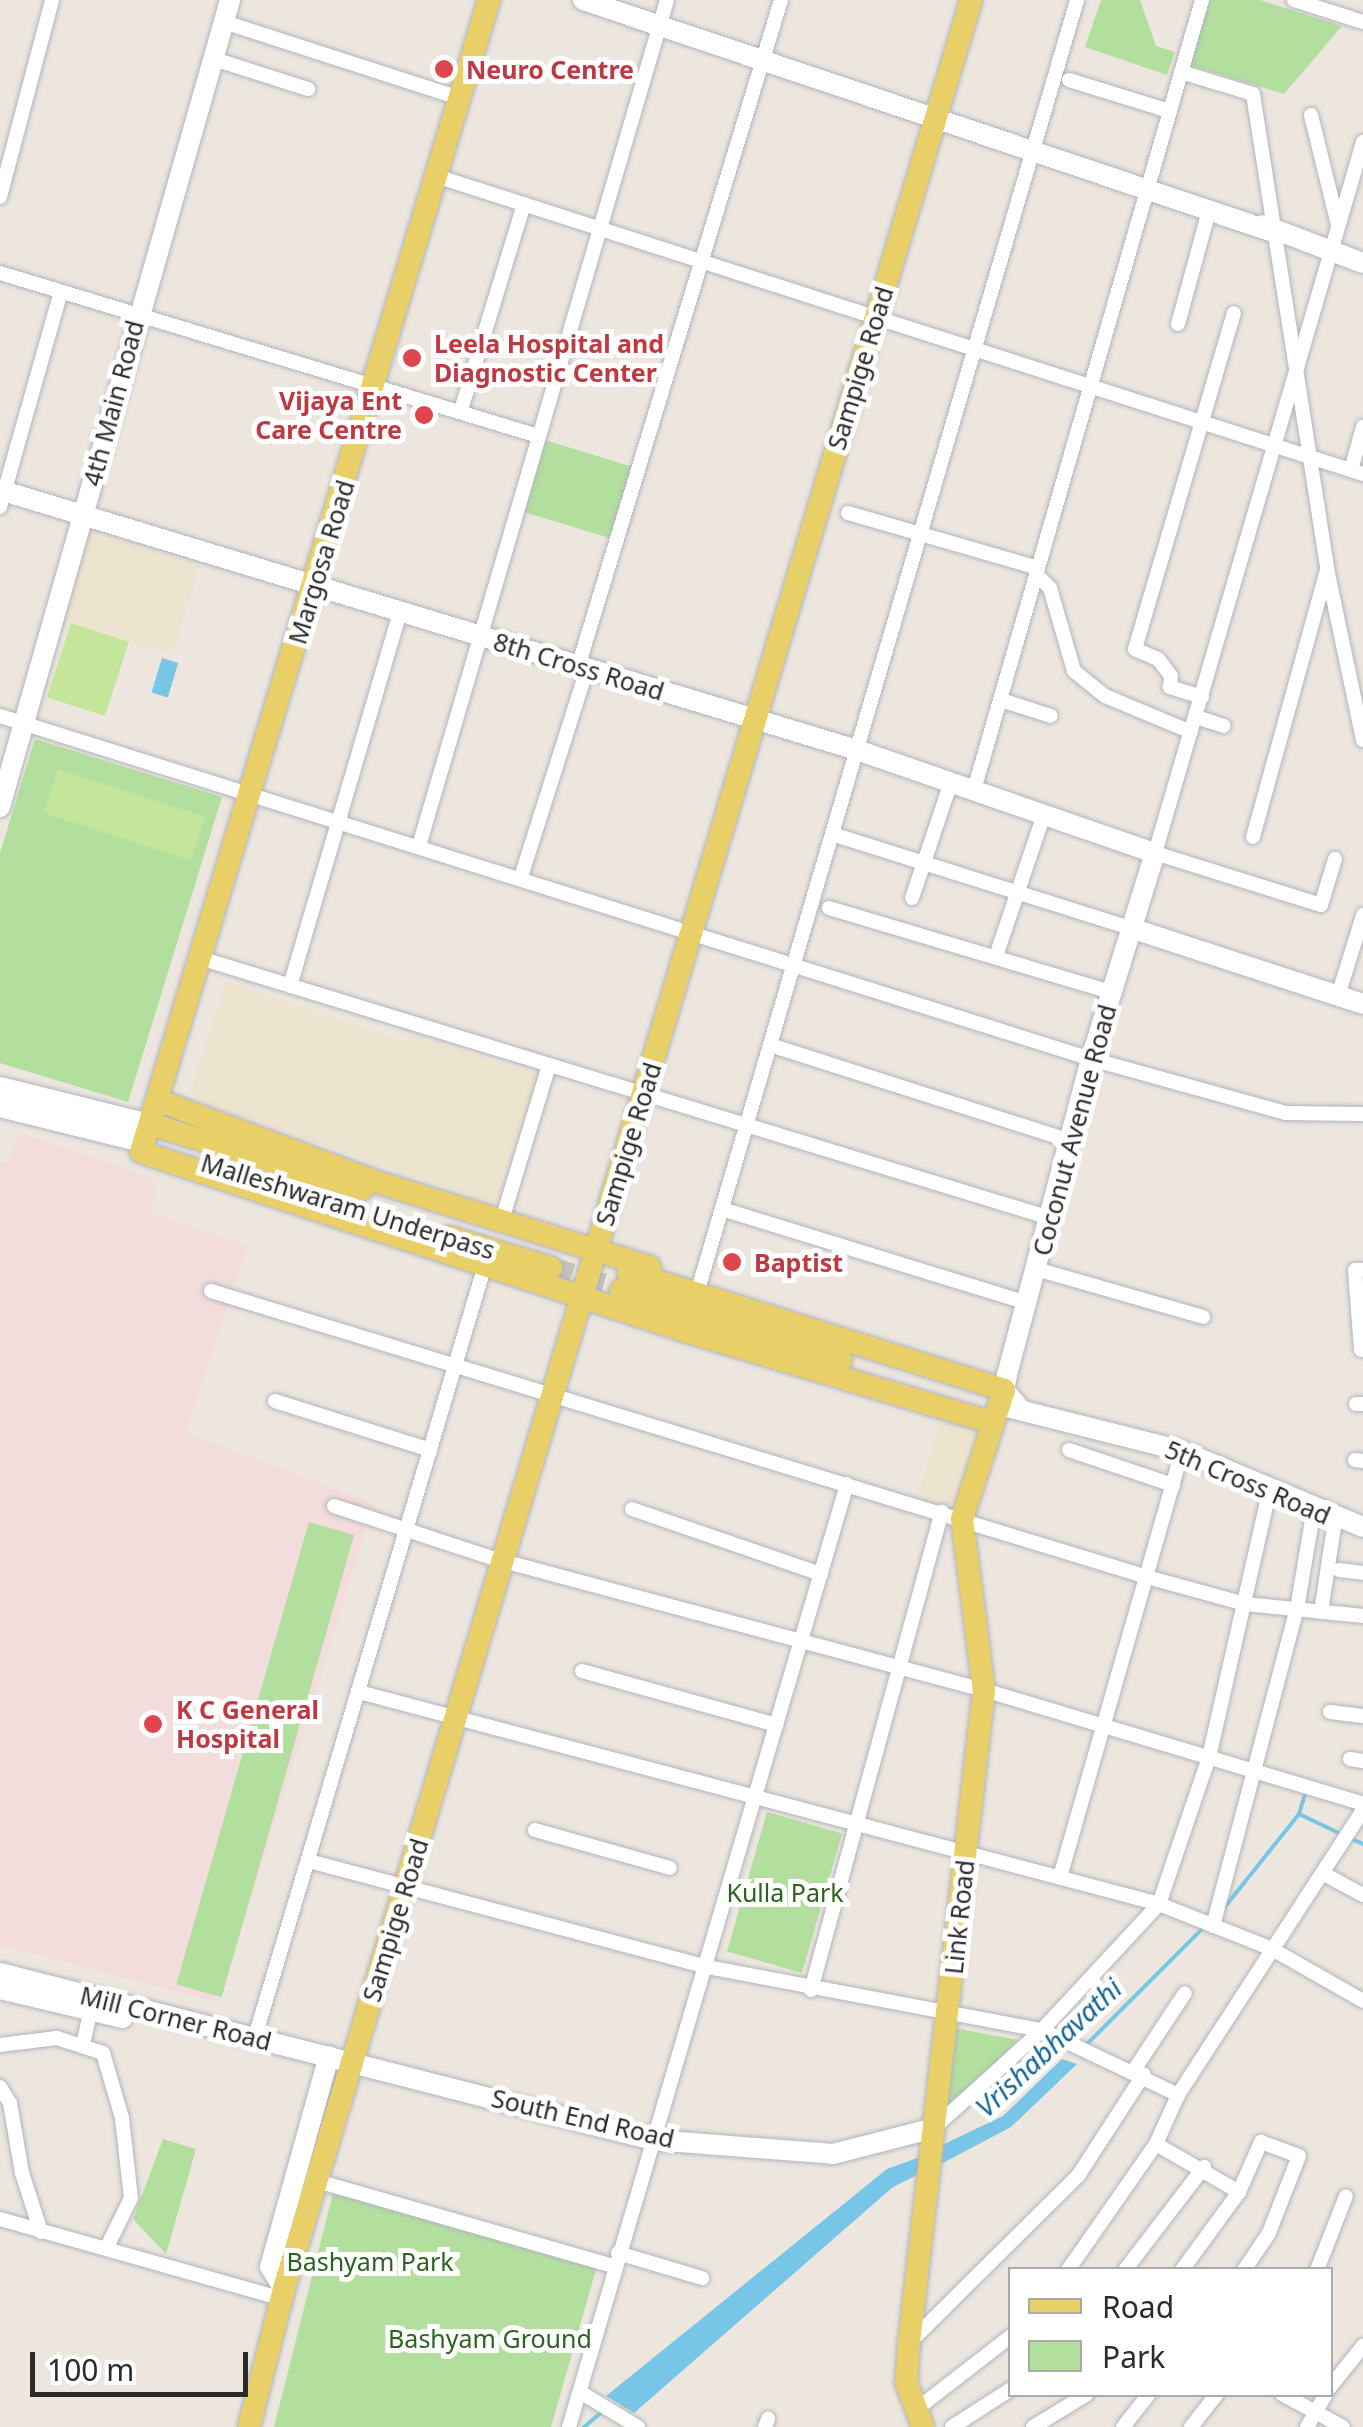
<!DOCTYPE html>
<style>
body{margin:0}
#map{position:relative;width:1363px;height:2427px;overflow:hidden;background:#ece6de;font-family:"Noto Sans",sans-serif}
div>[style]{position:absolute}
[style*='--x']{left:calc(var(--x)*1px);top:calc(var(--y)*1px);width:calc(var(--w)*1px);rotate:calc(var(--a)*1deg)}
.education>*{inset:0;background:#ece4cf;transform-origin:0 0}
.medical>*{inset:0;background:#f2dcdc}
.green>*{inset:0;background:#b2df9e;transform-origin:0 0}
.pitch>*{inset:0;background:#c3e69a;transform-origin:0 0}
.water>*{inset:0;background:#77c6e8;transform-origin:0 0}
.stream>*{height:4px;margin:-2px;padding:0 2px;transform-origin:2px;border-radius:2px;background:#77c6e8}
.primary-tunnel>*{height:22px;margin-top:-11px;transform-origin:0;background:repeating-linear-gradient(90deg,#c5c1ba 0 22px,transparent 0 33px)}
.roads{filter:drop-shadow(0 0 2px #b1b4be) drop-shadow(0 0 2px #b1b4be)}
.street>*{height:14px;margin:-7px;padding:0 7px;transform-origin:7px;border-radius:7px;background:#fff}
.secondary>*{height:20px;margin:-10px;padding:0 10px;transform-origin:10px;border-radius:10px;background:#fff}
.primary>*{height:22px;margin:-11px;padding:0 11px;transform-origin:11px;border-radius:11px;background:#e8cf67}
.dots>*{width:28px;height:28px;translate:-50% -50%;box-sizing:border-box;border:5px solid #fff;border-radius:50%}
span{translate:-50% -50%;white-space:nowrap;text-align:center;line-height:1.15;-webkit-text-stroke:10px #fff;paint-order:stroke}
.health-label{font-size:25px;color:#be3a42;font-weight:700}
.left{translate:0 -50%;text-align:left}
.right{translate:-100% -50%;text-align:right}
.street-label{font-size:25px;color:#2b2b2b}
.park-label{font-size:25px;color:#2b641f}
.water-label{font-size:28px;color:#156494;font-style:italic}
.legend{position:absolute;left:1008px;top:2267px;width:325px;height:130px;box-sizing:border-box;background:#fff;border:2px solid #aaa;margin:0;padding:12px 18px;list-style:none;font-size:30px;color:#2b2b2b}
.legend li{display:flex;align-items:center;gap:20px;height:50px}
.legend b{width:50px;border:2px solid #aaa}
.scale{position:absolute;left:30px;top:2352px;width:218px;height:45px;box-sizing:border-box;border:5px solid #2b2b2b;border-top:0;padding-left:12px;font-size:30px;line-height:35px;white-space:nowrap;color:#2b2b2b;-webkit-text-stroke:8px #fff;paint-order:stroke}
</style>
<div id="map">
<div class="education">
<div style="left:92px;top:524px;width:115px;height:102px;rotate:17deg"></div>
<div style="clip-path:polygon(226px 981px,408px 1042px,411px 1034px,538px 1075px,496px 1205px,202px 1103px,190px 1093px)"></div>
<div style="left:943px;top:1413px;width:45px;height:92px;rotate:17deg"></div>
</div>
<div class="medical">
<div style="clip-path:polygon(18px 1132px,159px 1180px,149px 1212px,248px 1246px,186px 1433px,374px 1503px,219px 2003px,0 1945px,0 1161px,8px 1163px)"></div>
</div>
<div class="green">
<div style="clip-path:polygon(1101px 0,1140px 0,1156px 46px,1175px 52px,1167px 75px,1085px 47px)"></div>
<div style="clip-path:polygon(1209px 0,1260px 0,1342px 26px,1284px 94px,1189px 65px)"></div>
<div style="left:545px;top:440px;width:92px;height:75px;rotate:17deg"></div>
<div style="clip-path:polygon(35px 739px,222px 797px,128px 1102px,0 1063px,0 853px)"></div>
<div style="left:309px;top:1522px;width:47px;height:481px;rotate:16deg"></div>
<div style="left:767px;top:1812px;width:78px;height:145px;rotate:16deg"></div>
<div style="clip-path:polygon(955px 2028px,1018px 2040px,947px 2112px)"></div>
<div style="clip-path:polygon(163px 2139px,196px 2149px,166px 2254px,133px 2219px)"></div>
<div style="clip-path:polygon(333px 2193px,597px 2266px,551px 2427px,274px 2427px)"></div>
</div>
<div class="pitch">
<div style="left:71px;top:623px;width:61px;height:78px;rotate:18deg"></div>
<div style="left:58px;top:769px;width:155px;height:46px;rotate:18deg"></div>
</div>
<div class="water">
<div style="left:162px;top:658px;width:17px;height:36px;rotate:17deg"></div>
<div style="clip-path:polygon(1062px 2059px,1077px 2064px,1011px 2127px,939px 2165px,942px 2145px,1003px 2116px)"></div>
<div style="clip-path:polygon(920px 2157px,917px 2175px,893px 2187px,634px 2413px,606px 2396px,887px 2169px)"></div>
</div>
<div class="stream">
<div style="--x:1299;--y:1814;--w:47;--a:25.5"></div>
<div style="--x:1349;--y:1838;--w:15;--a:23"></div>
<div style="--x:1224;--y:1908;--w:120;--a:-51.4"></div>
<div style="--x:1299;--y:1814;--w:21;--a:-73"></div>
<div style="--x:1086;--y:2045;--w:165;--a:-45"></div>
<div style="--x:584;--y:2427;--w:25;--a:-40"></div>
</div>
<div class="primary-tunnel">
<div style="--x:551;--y:1268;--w:73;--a:17.4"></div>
</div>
<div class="roads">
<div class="street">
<div style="--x:1294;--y:0;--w:72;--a:17.7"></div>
<div style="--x:224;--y:22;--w:248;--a:17.9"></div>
<div style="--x:214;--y:59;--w:99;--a:17.7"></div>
<div style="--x:1181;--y:72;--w:75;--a:17"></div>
<div style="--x:1253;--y:94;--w:481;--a:81.1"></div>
<div style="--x:1327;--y:569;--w:175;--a:78.1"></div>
<div style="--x:1069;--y:80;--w:105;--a:17.2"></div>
<div style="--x:1311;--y:115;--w:113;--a:76.2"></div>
<div style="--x:436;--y:176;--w:974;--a:17.82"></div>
<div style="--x:0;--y:197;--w:204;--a:-75.2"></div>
<div style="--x:0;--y:273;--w:559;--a:16.85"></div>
<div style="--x:1178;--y:324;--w:114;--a:-74.7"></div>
<div style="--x:461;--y:410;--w:215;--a:-73"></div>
<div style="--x:1351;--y:470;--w:45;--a:-74.4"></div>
<div style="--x:0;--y:507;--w:223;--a:-74.2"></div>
<div style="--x:848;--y:513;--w:198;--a:16.1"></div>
<div style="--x:1036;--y:574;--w:20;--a:45"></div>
<div style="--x:1050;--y:588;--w:86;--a:73.9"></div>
<div style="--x:1074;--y:671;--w:40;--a:39"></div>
<div style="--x:1105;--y:696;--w:93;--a:22.7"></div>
<div style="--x:578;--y:667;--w:697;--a:-73.07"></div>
<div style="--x:1202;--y:697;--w:34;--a:-163"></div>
<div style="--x:1170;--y:687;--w:11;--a:-85"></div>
<div style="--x:1171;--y:676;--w:21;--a:-127"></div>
<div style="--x:1158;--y:659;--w:25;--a:-157"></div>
<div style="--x:1135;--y:649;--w:350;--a:-73.6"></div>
<div style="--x:1001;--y:700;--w:52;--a:17.7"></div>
<div style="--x:0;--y:716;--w:1144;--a:17.45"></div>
<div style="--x:1091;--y:1059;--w:202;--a:15.5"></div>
<div style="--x:1286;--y:1113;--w:77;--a:0.7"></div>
<div style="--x:1196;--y:717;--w:29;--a:18"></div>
<div style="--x:974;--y:790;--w:822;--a:-73.9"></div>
<div style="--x:832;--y:834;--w:313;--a:17.5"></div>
<div style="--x:1253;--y:837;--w:274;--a:-74.5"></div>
<div style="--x:419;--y:846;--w:882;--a:-73.66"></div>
<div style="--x:1335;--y:859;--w:48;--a:106.9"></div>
<div style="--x:1321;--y:905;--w:174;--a:-162.6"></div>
<div style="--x:1155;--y:853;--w:741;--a:-73.69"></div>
<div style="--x:521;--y:877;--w:218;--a:-72.4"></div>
<div style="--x:912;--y:898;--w:122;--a:-71.4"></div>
<div style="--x:829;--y:908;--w:294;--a:16.6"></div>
<div style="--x:996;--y:956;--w:150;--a:-71.3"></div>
<div style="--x:203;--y:959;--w:886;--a:17"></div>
<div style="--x:290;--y:986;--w:389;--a:-73.6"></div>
<div style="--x:1338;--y:996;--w:85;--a:-72.8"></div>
<div style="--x:770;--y:1045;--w:316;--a:17.7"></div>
<div style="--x:722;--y:1209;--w:319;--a:17.1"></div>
<div style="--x:502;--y:1220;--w:162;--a:-73.1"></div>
<div style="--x:1036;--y:1269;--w:174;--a:16"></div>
<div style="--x:700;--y:1283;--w:1337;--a:-73.62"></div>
<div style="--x:211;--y:1291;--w:979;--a:16.99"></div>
<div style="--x:1147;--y:1577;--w:102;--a:15.4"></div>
<div style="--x:1245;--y:1604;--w:119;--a:5.8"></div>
<div style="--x:1361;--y:1350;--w:80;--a:-94.3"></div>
<div style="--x:1355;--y:1270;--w:8;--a:0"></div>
<div style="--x:275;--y:1401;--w:163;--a:17.5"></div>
<div style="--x:1356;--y:1404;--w:7;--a:0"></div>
<div style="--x:1069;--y:1450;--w:110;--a:18.6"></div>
<div style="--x:1355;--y:1460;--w:8;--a:7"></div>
<div style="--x:334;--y:1506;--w:166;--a:18.2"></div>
<div style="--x:492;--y:1558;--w:509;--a:15.02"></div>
<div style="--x:984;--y:1690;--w:396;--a:16.7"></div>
<div style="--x:632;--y:1509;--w:200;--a:19"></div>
<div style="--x:1339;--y:1570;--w:24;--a:7"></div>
<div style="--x:1321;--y:1612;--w:93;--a:-81.3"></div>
<div style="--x:582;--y:1671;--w:202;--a:15.5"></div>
<div style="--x:359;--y:1692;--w:828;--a:14.84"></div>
<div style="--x:1159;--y:1904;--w:122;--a:21.7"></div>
<div style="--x:1272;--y:1949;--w:105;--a:29.7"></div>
<div style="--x:1330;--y:1712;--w:33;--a:7"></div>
<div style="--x:1350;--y:1759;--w:13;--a:9"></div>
<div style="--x:535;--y:1830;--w:140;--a:15.7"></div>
<div style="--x:309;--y:1861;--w:412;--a:14.9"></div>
<div style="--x:707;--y:1967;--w:341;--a:10.7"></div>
<div style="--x:1042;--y:2030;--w:151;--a:25.5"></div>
<div style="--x:1178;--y:2095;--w:340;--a:-57"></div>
<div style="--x:1324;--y:1874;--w:44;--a:28.3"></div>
<div style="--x:1060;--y:1877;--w:443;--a:-74"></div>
<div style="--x:1213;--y:1926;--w:328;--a:-75.2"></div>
<div style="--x:1297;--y:1609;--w:102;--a:-80.4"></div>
<div style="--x:811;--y:1990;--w:496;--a:-74.7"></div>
<div style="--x:255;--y:2037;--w:806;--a:-73.41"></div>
<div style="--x:83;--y:2044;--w:40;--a:-77"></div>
<div style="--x:0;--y:2045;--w:57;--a:-7"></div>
<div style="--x:57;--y:2038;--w:48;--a:18.1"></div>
<div style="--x:103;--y:2053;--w:68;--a:73.7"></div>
<div style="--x:122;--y:2118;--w:81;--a:83.6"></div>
<div style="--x:131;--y:2198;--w:52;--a:116.1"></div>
<div style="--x:1134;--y:2070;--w:92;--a:-56.5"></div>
<div style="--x:0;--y:2087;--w:19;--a:58"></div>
<div style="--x:10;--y:2103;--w:71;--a:80.3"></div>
<div style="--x:22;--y:2173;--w:62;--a:72.1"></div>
<div style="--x:935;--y:2127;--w:144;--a:-42.2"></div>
<div style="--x:1042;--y:2030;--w:172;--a:-47.1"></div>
<div style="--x:1159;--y:1904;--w:155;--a:-71.2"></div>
<div style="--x:1209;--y:1757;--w:275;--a:-77.2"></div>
<div style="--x:1156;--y:2144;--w:96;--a:30"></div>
<div style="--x:317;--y:2181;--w:309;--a:16"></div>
<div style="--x:0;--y:2219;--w:294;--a:15.8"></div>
<div style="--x:618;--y:2253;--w:88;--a:16.6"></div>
<div style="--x:1068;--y:2270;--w:154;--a:-55.1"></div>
<div style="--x:1156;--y:2144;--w:54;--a:-65.8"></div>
<div style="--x:1125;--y:2270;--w:130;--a:-52.5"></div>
<div style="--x:1182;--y:2270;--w:97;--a:-53.8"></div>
<div style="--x:1239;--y:2192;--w:55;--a:-66.3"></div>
<div style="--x:1261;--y:2142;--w:40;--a:20.2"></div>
<div style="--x:1299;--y:2156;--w:83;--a:111.3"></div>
<div style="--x:1269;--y:2233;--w:45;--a:124"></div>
<div style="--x:1317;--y:2270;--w:79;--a:-68.6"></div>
<div style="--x:909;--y:2343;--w:238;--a:-44.7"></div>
<div style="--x:1078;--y:2176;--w:121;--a:-57.1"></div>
<div style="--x:1330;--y:2387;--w:53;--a:-51.2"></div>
<div style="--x:580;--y:2392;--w:68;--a:31.1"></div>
<div style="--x:1282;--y:2394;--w:69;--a:28.4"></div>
<div style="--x:913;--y:2412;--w:124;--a:-37.8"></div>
<div style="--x:569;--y:2427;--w:983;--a:-73.57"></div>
<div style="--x:765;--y:2427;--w:9;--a:-69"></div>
<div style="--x:952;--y:2427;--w:70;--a:-32.8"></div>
<div style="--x:1033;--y:2427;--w:63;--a:-31.4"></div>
<div style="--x:1123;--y:2427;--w:42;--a:-51.8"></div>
<div style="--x:1191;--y:2427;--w:42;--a:-51.8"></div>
<div style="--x:1307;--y:2427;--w:38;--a:-60"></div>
</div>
<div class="secondary">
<div style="--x:583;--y:0;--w:725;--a:18.58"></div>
<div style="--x:1263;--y:225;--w:107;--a:20.8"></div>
<div style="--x:0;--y:490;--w:896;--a:16.88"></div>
<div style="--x:857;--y:750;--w:315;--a:19.1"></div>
<div style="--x:1155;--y:853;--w:216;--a:107.3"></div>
<div style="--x:1091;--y:1059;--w:327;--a:104.9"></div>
<div style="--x:1007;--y:1375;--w:15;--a:101"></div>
<div style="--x:1004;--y:1390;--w:20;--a:49"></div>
<div style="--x:0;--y:807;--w:839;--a:-74.09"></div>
<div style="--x:1131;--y:928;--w:244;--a:18.1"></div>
<div style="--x:0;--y:1087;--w:158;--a:13.9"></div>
<div style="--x:0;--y:1107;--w:149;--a:13.9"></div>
<div style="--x:1007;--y:1407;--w:180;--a:14.1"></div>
<div style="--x:1182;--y:1451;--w:196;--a:22.8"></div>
<div style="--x:0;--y:1973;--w:674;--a:14.35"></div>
<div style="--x:653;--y:2140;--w:181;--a:4.4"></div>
<div style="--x:833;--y:2154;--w:104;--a:-14.4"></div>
<div style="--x:0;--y:1989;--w:126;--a:13.3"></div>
<div style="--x:284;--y:2289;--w:26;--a:-122"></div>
<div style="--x:270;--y:2267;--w:219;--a:-74.4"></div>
</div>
<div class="primary">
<div style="--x:489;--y:0;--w:1203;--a:106.81"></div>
<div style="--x:141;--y:1152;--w:573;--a:18.21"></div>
<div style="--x:685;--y:1331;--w:321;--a:16.6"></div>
<div style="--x:160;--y:1101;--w:228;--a:20.5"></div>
<div style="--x:374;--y:1181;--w:289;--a:17.3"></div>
<div style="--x:153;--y:1125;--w:219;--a:17"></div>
<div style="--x:449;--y:1237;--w:107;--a:16.9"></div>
<div style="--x:628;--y:1272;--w:394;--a:17.4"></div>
<div style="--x:1004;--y:1390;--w:136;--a:108"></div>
<div style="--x:962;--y:1519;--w:172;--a:82.7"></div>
<div style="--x:984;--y:1690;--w:657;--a:96.55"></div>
<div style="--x:909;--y:2343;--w:39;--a:94"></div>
<div style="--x:906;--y:2382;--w:48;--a:69.3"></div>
<div style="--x:621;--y:1290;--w:231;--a:17.7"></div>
<div style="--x:249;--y:2427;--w:142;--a:-75.8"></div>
<div style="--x:284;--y:2289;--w:2390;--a:-73.29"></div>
</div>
</div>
<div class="dots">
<div style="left:444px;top:69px;background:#e0444e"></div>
<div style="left:412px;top:358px;background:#e0444e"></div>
<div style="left:424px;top:415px;background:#e0444e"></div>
<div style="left:732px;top:1262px;background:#e0444e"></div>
<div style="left:153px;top:1724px;background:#e0444e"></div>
</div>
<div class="health-label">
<span class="left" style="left:466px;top:69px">Neuro Centre</span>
<span class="left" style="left:434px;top:358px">Leela Hospital and<br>Diagnostic Center</span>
<span class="right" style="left:402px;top:415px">Vijaya Ent<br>Care Centre</span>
<span class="left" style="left:754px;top:1262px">Baptist</span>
<span class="left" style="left:176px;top:1724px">K C General<br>Hospital</span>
</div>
<div class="street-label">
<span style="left:860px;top:368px;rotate:-73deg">Sampige Road</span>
<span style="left:113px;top:403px;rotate:-75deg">4th Main Road</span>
<span style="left:321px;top:562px;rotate:-73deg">Margosa Road</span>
<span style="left:579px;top:666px;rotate:17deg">8th Cross Road</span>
<span style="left:1074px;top:1130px;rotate:-75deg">Coconut Avenue Road</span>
<span style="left:628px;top:1144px;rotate:-73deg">Sampige Road</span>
<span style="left:348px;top:1206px;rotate:17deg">Malleshwaram Underpass</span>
<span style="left:1248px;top:1482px;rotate:23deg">5th Cross Road</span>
<span style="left:959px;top:1917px;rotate:-84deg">Link Road</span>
<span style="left:395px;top:1920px;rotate:-73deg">Sampige Road</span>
<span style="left:176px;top:2018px;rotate:14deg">Mill Corner Road</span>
<span style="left:583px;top:2118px;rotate:13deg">South End Road</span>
</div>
<div class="park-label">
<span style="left:785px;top:1892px">Kulla Park</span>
<span style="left:370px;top:2261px">Bashyam Park</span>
<span style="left:490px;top:2338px">Bashyam Ground</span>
</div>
<div class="water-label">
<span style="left:1048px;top:2047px;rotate:-43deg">Vrishabhavathi</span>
</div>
<ul class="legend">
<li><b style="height:12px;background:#e8cf67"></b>Road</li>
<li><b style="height:28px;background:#b2df9e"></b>Park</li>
</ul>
<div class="scale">100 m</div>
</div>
